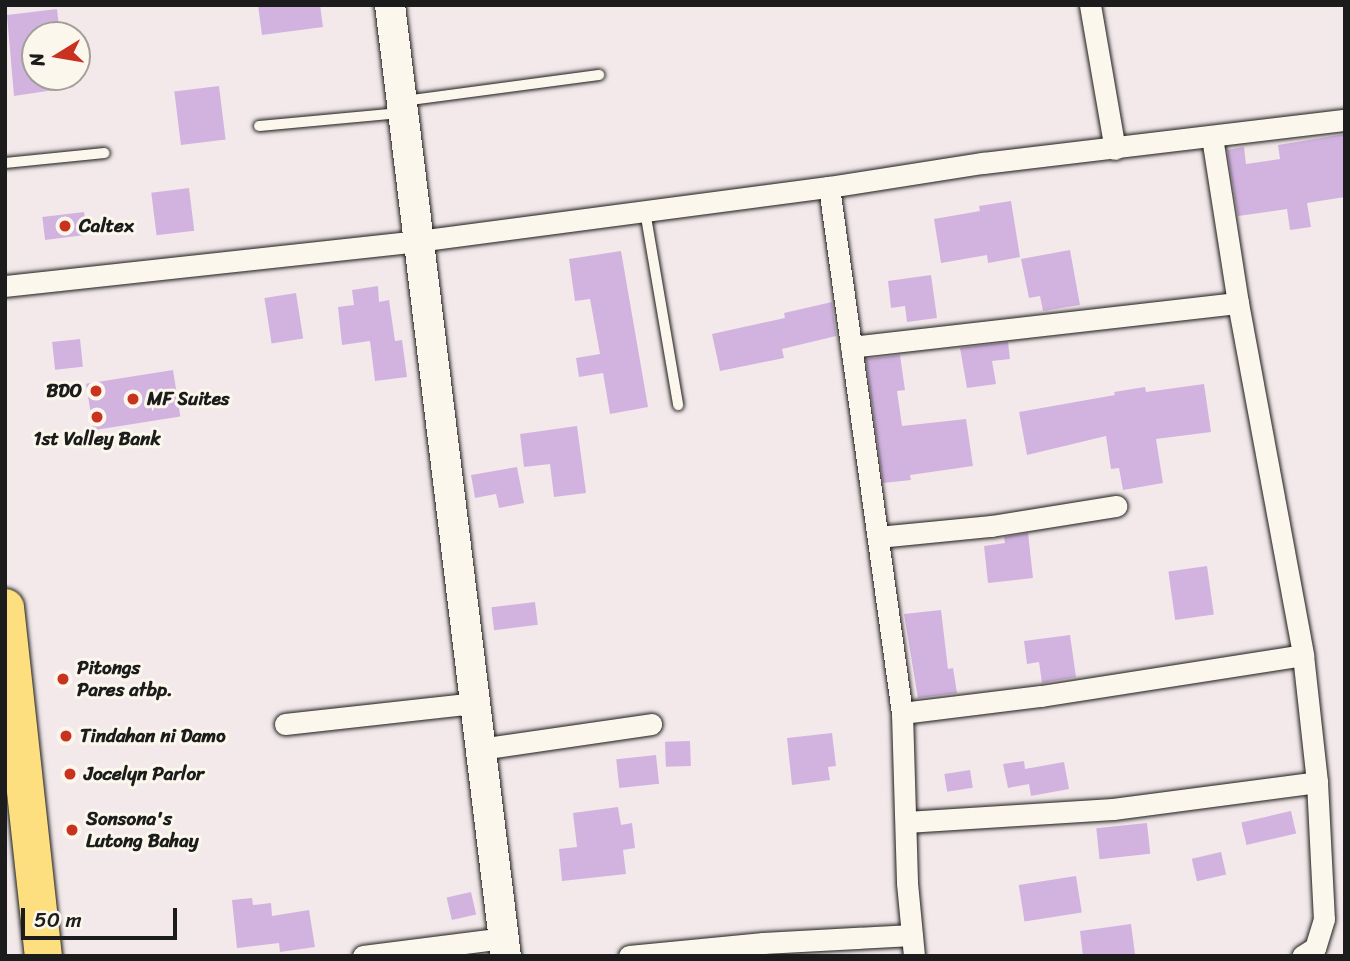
<!DOCTYPE html>
<style>
body{margin:0}
#map{position:relative;width:1350px;height:961px;overflow:hidden;background:#f3e9ea;font-family:Sriracha,sans-serif}
div>[style]{position:absolute}
[style*='--x']{left:calc(var(--x)*1px);top:calc(var(--y)*1px);width:calc(var(--w)*1px);rotate:calc(var(--a)*1deg)}
.building>*{inset:0;background:#d2b3e0;transform-origin:0 0}
.roads{filter:drop-shadow(0 0 2px #1c1c1c) drop-shadow(0 0 2px #1c1c1c)}
.lane>*{height:10px;margin:-5px;padding:0 5px;transform-origin:5px;border-radius:5px;background:#fbf7ec}
.street>*{height:21px;margin:-10.5px;padding:0 10.5px;transform-origin:10.5px;border-radius:10.5px;background:#fbf7ec}
.secondary>*{height:30px;margin:-15px;padding:0 15px;transform-origin:15px;border-radius:15px;background:#fbf7ec}
.highway>*{height:37px;margin:-18.5px;padding:0 18.5px;transform-origin:18.5px;border-radius:18.5px;background:#fddf80}
.dots>*{width:19px;height:19px;translate:-50% -50%;box-sizing:border-box;border:4px solid #fbf7ec;border-radius:50%}
span{translate:-50% -50%;white-space:nowrap;text-align:center;line-height:1.15;-webkit-text-stroke:6px #fbf7ec;paint-order:stroke}
.poi-label{font-size:19px;color:#1c1c1c;font-weight:700}
.left{translate:0 -50%;text-align:left}
.right{translate:-100% -50%;text-align:right}
.frame{position:absolute;inset:0;border:7px solid #1c1c1c;pointer-events:none}
.north{position:absolute;left:21px;top:21px;width:70px;height:70px;box-sizing:border-box;background:#fbf7ec;border:2px solid #a29f99;border-radius:50%;rotate:259deg;font-size:19px;font-weight:700;line-height:28px;text-align:center;color:#1c1c1c}
.north::after{content:'';display:block;margin:auto;width:24px;height:32px;background:#c8321e;clip-path:polygon(50% 0,100% 100%,50% 72%,0 100%)}
.scale{position:absolute;left:21px;top:908px;width:156px;height:32px;box-sizing:border-box;border:4px solid #1c1c1c;border-top:0;padding-left:9px;font-size:21px;line-height:24px;white-space:nowrap;color:#1c1c1c;-webkit-text-stroke:5px #fbf7ec;paint-order:stroke}
</style>
<div id="map">
<div class="building">
<div style="clip-path:polygon(258px 5px,320px 5px,323px 27px,262px 35px)"></div>
<div style="clip-path:polygon(57px 9px,60px 35px,35px 35px,35px 77px,74px 77px,74px 87px,14px 96px,7px 15px)"></div>
<div style="left:219px;top:86px;width:54px;height:45px;rotate:83deg"></div>
<div style="clip-path:polygon(1345px 134px,1345px 197px,1307px 203px,1311px 227px,1290px 230px,1287px 209px,1238px 216px,1227px 150px,1244px 147px,1246px 164px,1280px 159px,1278px 145px)"></div>
<div style="left:189px;top:188px;width:43px;height:38px;rotate:83deg"></div>
<div style="clip-path:polygon(1011px 201px,1020px 257px,988px 263px,987px 255px,941px 263px,934px 219px,980px 211px,979px 206px)"></div>
<div style="left:84px;top:212px;width:23px;height:42px;rotate:83deg"></div>
<div style="clip-path:polygon(1070px 250px,1080px 305px,1043px 311px,1040px 296px,1029px 298px,1021px 259px)"></div>
<div style="clip-path:polygon(621px 251px,648px 407px,610px 414px,603px 373px,579px 377px,576px 358px,600px 354px,590px 299px,575px 301px,569px 259px)"></div>
<div style="clip-path:polygon(931px 275px,937px 318px,907px 322px,905px 306px,891px 308px,888px 281px)"></div>
<div style="clip-path:polygon(378px 286px,379px 302px,389px 300px,395px 341px,402px 340px,407px 377px,375px 381px,370px 341px,342px 345px,338px 307px,354px 305px,352px 290px)"></div>
<div style="left:296px;top:293px;width:46px;height:32px;rotate:81deg"></div>
<div style="clip-path:polygon(832px 302px,836px 336px,782px 349px,784px 358px,720px 371px,712px 334px,785px 318px,784px 313px)"></div>
<div style="left:80px;top:339px;width:28px;height:28px;rotate:84deg"></div>
<div style="clip-path:polygon(1008px 342px,1010px 359px,992px 361px,996px 384px,967px 388px,960px 348px)"></div>
<div style="clip-path:polygon(900px 355px,905px 390px,897px 391px,902px 426px,966px 419px,973px 466px,910px 475px,911px 480px,883px 483px,866px 359px)"></div>
<div style="left:173px;top:370px;width:47px;height:88px;rotate:81deg"></div>
<div style="clip-path:polygon(1204px 384px,1211px 432px,1156px 439px,1163px 483px,1123px 490px,1119px 468px,1111px 469px,1106px 436px,1027px 455px,1019px 412px,1115px 395px,1114px 392px,1145px 387px,1146px 392px)"></div>
<div style="clip-path:polygon(577px 426px,586px 493px,554px 497px,550px 464px,524px 467px,520px 434px)"></div>
<div style="clip-path:polygon(517px 467px,524px 503px,499px 508px,496px 494px,475px 498px,471px 475px)"></div>
<div style="clip-path:polygon(1028px 533px,1033px 578px,988px 583px,984px 546px,1005px 543px,1004px 537px)"></div>
<div style="left:1207px;top:566px;width:49px;height:39px;rotate:82deg"></div>
<div style="left:535px;top:602px;width:23px;height:44px;rotate:83deg"></div>
<div style="clip-path:polygon(941px 610px,948px 669px,953px 668px,957px 693px,918px 698px,904px 614px)"></div>
<div style="clip-path:polygon(1070px 635px,1076px 677px,1042px 683px,1039px 662px,1027px 664px,1024px 641px)"></div>
<div style="clip-path:polygon(832px 733px,836px 766px,828px 767px,830px 780px,792px 785px,787px 738px)"></div>
<div style="left:690px;top:741px;width:25px;height:25px;rotate:88deg"></div>
<div style="left:656px;top:755px;width:29px;height:40px;rotate:84deg"></div>
<div style="clip-path:polygon(1024px 761px,1025px 769px,1064px 762px,1069px 789px,1031px 796px,1029px 784px,1008px 788px,1003px 764px)"></div>
<div style="left:970px;top:770px;width:18px;height:26px;rotate:81deg"></div>
<div style="clip-path:polygon(618px 807px,621px 825px,632px 823px,635px 848px,623px 850px,626px 874px,562px 881px,559px 849px,577px 847px,573px 813px)"></div>
<div style="left:1291px;top:811px;width:23px;height:51px;rotate:77deg"></div>
<div style="left:1147px;top:823px;width:31px;height:51px;rotate:84deg"></div>
<div style="left:1221px;top:852px;width:23px;height:30px;rotate:77deg"></div>
<div style="left:1076px;top:876px;width:37px;height:58px;rotate:81deg"></div>
<div style="left:471px;top:892px;width:23px;height:25px;rotate:77deg"></div>
<div style="clip-path:polygon(252px 898px,253px 905px,271px 903px,272px 916px,309px 910px,315px 947px,280px 952px,279px 943px,237px 948px,232px 900px)"></div>
<div style="clip-path:polygon(1131px 924px,1135px 954px,1083px 956px,1080px 931px)"></div>
</div>
<div class="roads">
<div class="lane">
<div style="--x:404;--y:101;--w:197;--a:-7.6"></div>
<div style="--x:259;--y:126;--w:142;--a:-5.3"></div>
<div style="--x:5;--y:163;--w:100;--a:-5.7"></div>
<div style="--x:645;--y:211;--w:197;--a:80.3"></div>
</div>
<div class="street">
<div style="--x:1090;--y:5;--w:146;--a:80.2"></div>
<div style="--x:1212;--y:137;--w:168;--a:81.1"></div>
<div style="--x:829;--y:187;--w:531;--a:82.1"></div>
<div style="--x:902;--y:713;--w:170;--a:88.3"></div>
<div style="--x:907;--y:883;--w:73;--a:84.5"></div>
<div style="--x:5;--y:286;--w:415;--a:-6.2"></div>
<div style="--x:418;--y:241;--w:415;--a:-7.5"></div>
<div style="--x:829;--y:187;--w:156;--a:-8.9"></div>
<div style="--x:983;--y:163;--w:365;--a:-6.8"></div>
<div style="--x:851;--y:347;--w:389;--a:-6.5"></div>
<div style="--x:1238;--y:303;--w:358;--a:79.5"></div>
<div style="--x:1303;--y:655;--w:128;--a:83.7"></div>
<div style="--x:1317;--y:782;--w:137;--a:87.1"></div>
<div style="--x:1324;--y:919;--w:30;--a:107"></div>
<div style="--x:1315;--y:948;--w:15;--a:148"></div>
<div style="--x:878;--y:537;--w:114;--a:-5.6"></div>
<div style="--x:991;--y:526;--w:127;--a:-9.1"></div>
<div style="--x:902;--y:713;--w:140;--a:-7"></div>
<div style="--x:1041;--y:696;--w:265;--a:-8.9"></div>
<div style="--x:285;--y:724;--w:190;--a:-6.3"></div>
<div style="--x:480;--y:749;--w:173;--a:-8.3"></div>
<div style="--x:906;--y:822;--w:207;--a:-3.6"></div>
<div style="--x:1113;--y:809;--w:206;--a:-7.5"></div>
<div style="--x:363;--y:956;--w:141;--a:-7.3"></div>
<div style="--x:629;--y:956;--w:135;--a:-5.5"></div>
<div style="--x:763;--y:943;--w:149;--a:-3.1"></div>
</div>
<div class="secondary">
<div style="--x:390;--y:5;--w:958;--a:83.05"></div>
</div>
<div class="highway">
<div style="--x:5;--y:607;--w:351;--a:83.8"></div>
</div>
</div>
<div class="dots">
<div style="left:65px;top:226px;background:#c8321e"></div>
<div style="left:96px;top:391px;background:#c8321e"></div>
<div style="left:133px;top:399px;background:#c8321e"></div>
<div style="left:97px;top:417px;background:#c8321e"></div>
<div style="left:63px;top:679px;background:#c8321e"></div>
<div style="left:66px;top:736px;background:#c8321e"></div>
<div style="left:70px;top:774px;background:#c8321e"></div>
<div style="left:72px;top:830px;background:#c8321e"></div>
</div>
<div class="poi-label">
<span class="left" style="left:79px;top:226px">Caltex</span>
<span class="right" style="left:82px;top:391px">BDO</span>
<span class="left" style="left:147px;top:399px">MF Suites</span>
<span style="left:97px;top:439px">1st Valley Bank</span>
<span class="left" style="left:77px;top:679px">Pitongs<br>Pares atbp.</span>
<span class="left" style="left:80px;top:736px">Tindahan ni Damo</span>
<span class="left" style="left:84px;top:774px">Jocelyn Parlor</span>
<span class="left" style="left:86px;top:830px">Sonsona's<br>Lutong Bahay</span>
</div>
<div class="frame"></div>
<div class="north">N</div>
<div class="scale">50 m</div>
</div>
